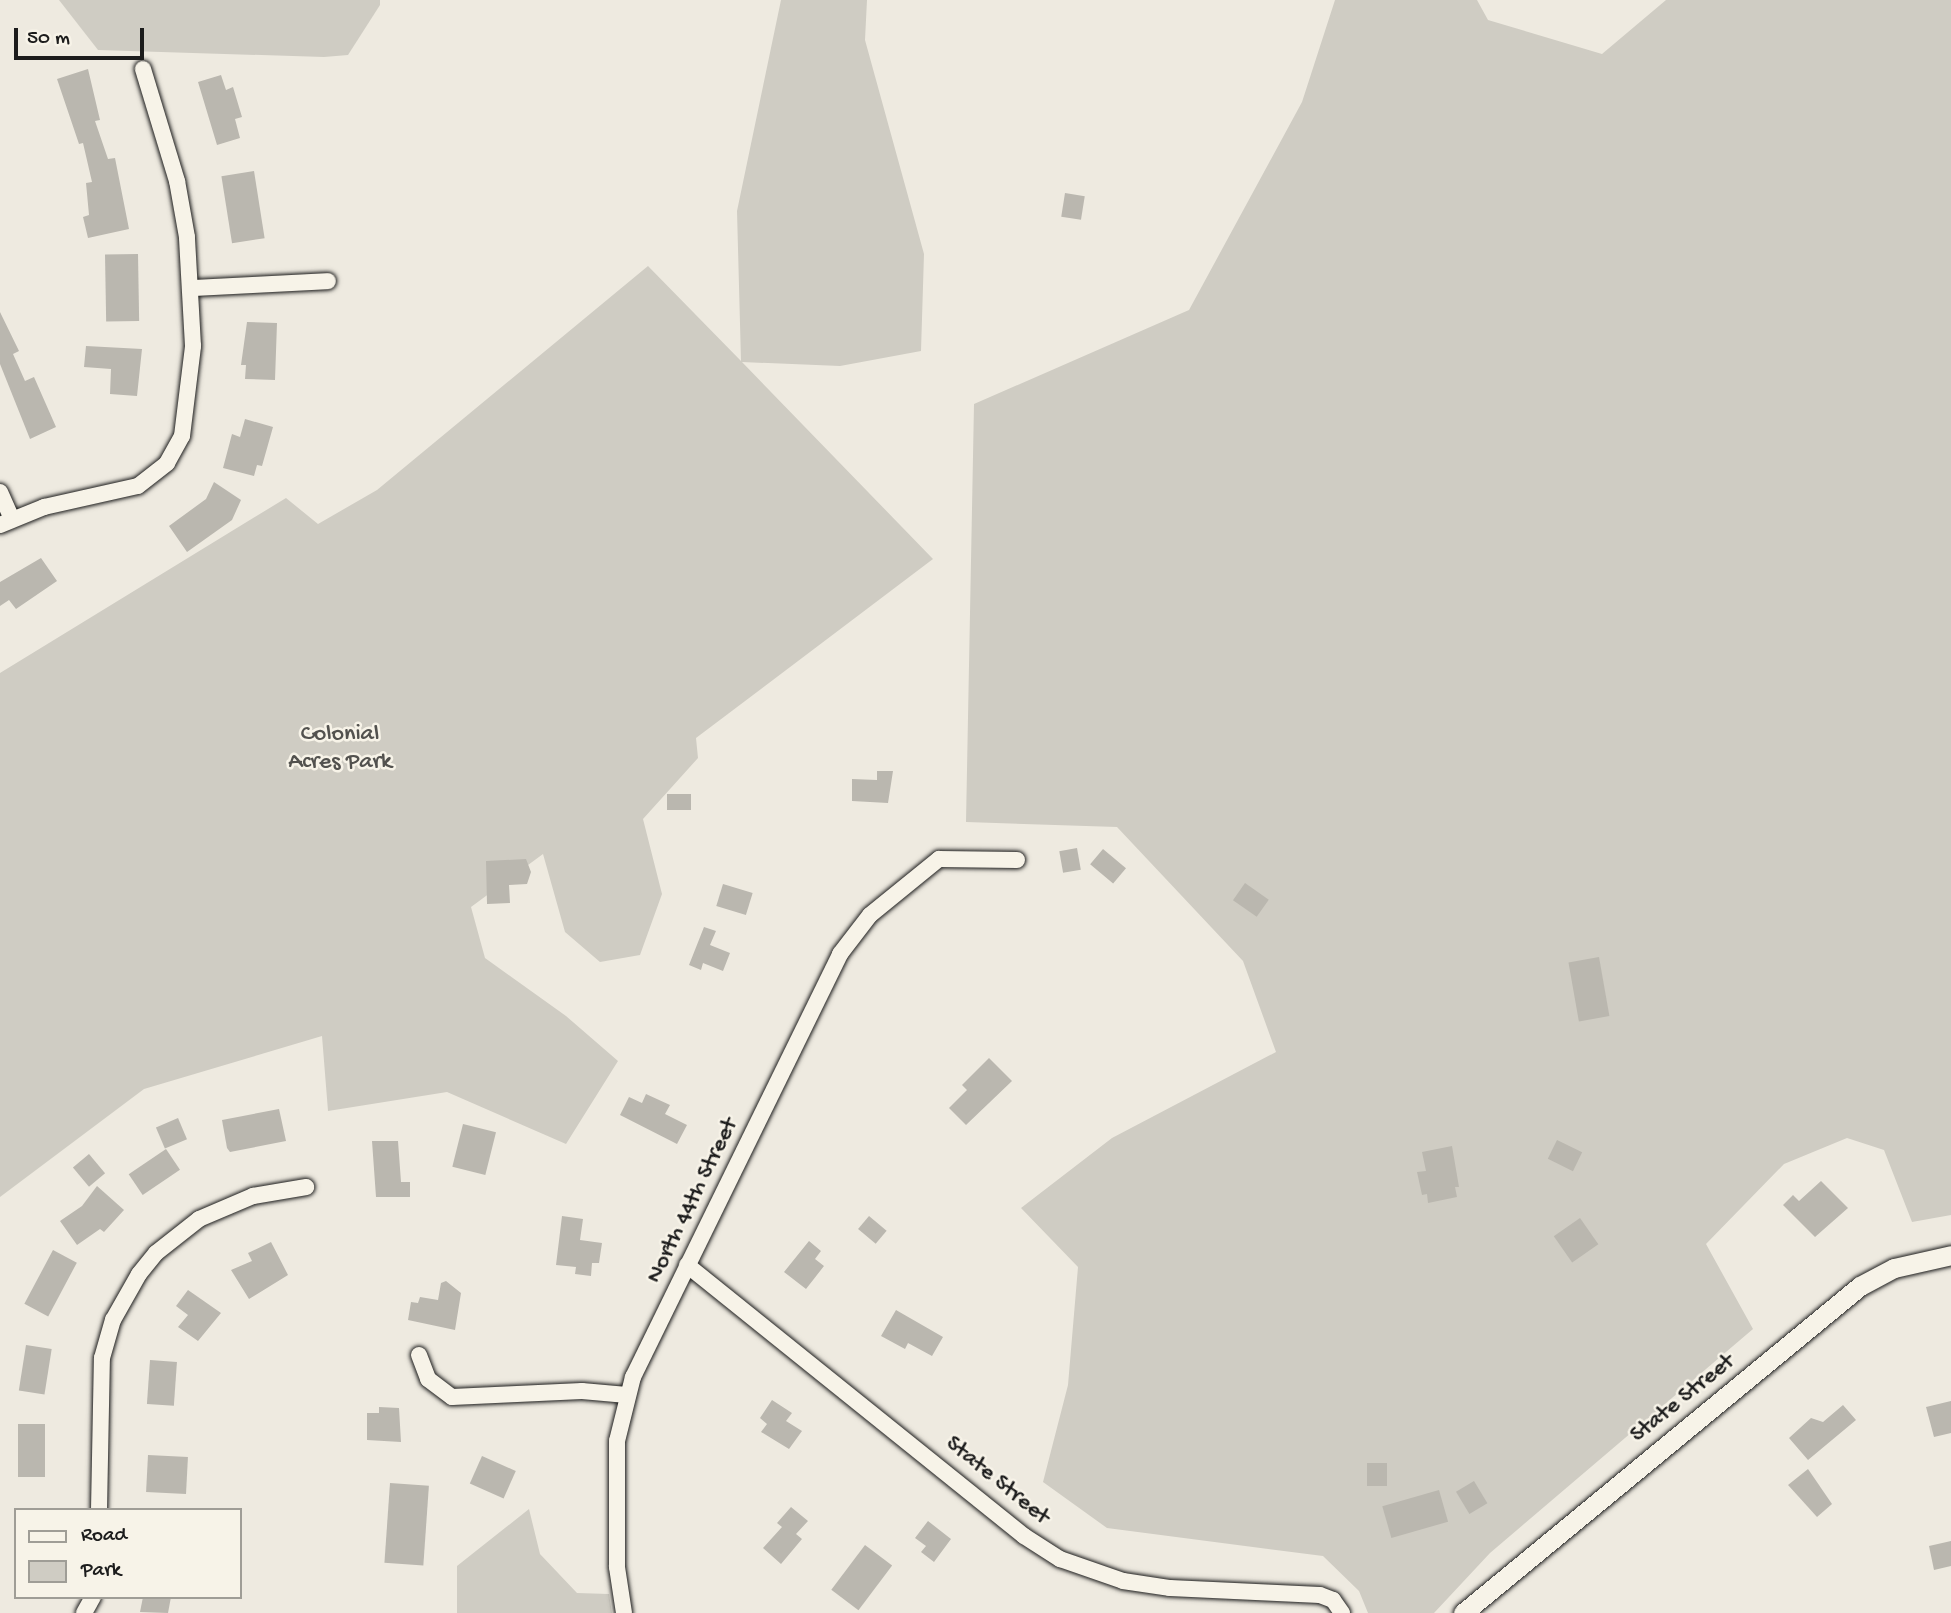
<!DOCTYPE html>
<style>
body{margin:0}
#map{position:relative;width:1951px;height:1613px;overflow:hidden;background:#eeeae0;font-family:"Gochi Hand",sans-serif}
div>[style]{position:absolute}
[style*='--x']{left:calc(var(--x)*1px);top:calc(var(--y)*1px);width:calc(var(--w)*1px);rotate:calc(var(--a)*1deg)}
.green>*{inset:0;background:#cfccc3}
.building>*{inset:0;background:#bab7af;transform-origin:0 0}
.roads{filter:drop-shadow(0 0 2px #1c1c1c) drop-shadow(0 0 2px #1c1c1c)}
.minor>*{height:16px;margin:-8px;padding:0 8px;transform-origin:8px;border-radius:8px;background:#f7f3e8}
.tertiary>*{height:19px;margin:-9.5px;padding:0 9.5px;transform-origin:9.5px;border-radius:9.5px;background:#f7f3e8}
span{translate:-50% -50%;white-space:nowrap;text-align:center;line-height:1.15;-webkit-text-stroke:5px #f7f3e8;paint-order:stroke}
.park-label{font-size:24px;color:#52514e}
.street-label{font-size:24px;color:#1c1c1c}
.legend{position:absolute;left:14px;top:1508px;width:228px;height:91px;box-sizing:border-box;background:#f7f3e8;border:2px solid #9f9d96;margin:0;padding:9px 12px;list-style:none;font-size:21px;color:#1c1c1c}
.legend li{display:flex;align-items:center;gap:14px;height:35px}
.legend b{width:35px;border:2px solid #9f9d96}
.scale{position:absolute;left:14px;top:28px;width:130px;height:32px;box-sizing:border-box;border:4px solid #1c1c1c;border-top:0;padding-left:9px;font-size:21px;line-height:24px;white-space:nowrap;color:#1c1c1c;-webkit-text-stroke:5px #f7f3e8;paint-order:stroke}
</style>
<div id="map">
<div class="green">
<div style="clip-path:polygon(59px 0,380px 0,380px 5px,348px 55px,324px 57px,98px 50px)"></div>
<div style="clip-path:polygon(781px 0,867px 0,865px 40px,924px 254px,921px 351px,840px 366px,742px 362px,933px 559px,696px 738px,698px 758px,643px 819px,662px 894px,640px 955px,600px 962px,565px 932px,543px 854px,471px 907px,485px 958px,566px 1016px,618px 1061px,566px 1144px,447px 1092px,328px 1111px,322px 1036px,144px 1089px,0 1197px,0 673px,286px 498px,318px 524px,377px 490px,648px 266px,741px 361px,737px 211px)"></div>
<div style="clip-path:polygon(1335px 0,1477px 0,1488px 20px,1602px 54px,1666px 0,1951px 0,1951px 1215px,1912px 1222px,1884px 1150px,1847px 1138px,1784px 1164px,1706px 1244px,1753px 1329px,1490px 1553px,1434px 1613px,1368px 1613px,1359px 1591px,1323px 1556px,1107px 1528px,1043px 1482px,1068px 1385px,1078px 1267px,1021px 1208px,1112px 1138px,1276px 1052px,1243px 961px,1117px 827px,966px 822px,974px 404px,1189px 310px,1302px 102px)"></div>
<div style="clip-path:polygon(529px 1509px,540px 1554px,577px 1593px,609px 1594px,612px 1613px,457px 1613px,457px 1566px)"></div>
</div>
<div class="building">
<div style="clip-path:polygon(88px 69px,100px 120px,95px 121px,108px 159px,115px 158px,129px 229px,88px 238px,83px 217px,89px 215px,86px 183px,92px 182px,83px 143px,79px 144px,57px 79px)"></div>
<div style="clip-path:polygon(221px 75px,226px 90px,233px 87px,242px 117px,235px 119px,240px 138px,217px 145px,198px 82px)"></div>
<div style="left:254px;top:171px;width:68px;height:33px;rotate:81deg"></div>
<div style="left:1065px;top:193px;width:20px;height:24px;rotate:9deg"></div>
<div style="left:138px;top:254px;width:67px;height:33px;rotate:89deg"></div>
<div style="clip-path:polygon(0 312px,19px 351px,13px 354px,25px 381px,34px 377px,56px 427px,30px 439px,0 364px)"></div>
<div style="clip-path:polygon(247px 322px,277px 323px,275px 380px,245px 379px,246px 365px,241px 365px)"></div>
<div style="clip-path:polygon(86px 346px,142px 349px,137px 396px,110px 394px,111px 369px,84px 367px)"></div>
<div style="clip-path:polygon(245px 419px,273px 427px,262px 466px,257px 465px,254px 476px,223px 468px,232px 434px,240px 437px)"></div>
<div style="clip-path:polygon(214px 482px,241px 500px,232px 520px,187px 552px,169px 526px,206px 499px)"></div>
<div style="clip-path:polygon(41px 558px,57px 581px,16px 609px,9px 600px,0 606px,0 582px)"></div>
<div style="clip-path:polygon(877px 771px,893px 771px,888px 803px,852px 801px,852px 779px,877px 780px)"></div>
<div style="left:667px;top:794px;width:24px;height:16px"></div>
<div style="left:1077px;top:848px;width:22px;height:18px;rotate:80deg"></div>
<div style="left:1103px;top:849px;width:30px;height:20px;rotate:40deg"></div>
<div style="clip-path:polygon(526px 859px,531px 872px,527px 884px,509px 885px,510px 903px,487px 904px,486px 861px)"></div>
<div style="left:1245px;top:883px;width:29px;height:21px;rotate:35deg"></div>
<div style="left:723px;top:884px;width:31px;height:23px;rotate:17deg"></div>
<div style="clip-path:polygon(704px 927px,716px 931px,710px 945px,730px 953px,723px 971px,703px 963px,701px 970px,689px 965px)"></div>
<div style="left:1599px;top:957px;width:60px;height:31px;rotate:80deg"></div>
<div style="clip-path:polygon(989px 1058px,1012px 1081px,966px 1125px,949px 1108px,967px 1090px,962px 1085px)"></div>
<div style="clip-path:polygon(646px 1094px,670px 1105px,665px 1114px,687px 1125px,677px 1144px,620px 1115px,629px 1097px,642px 1103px)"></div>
<div style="clip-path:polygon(279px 1109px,286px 1141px,230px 1152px,227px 1148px,222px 1120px)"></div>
<div style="left:178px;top:1118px;width:23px;height:24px;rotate:67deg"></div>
<div style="left:463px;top:1124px;width:34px;height:44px;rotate:14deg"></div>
<div style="left:1557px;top:1140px;width:28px;height:21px;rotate:26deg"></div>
<div style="clip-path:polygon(372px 1141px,398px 1141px,401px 1182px,410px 1182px,410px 1197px,376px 1197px)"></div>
<div style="clip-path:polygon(1452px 1146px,1459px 1187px,1455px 1187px,1457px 1197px,1428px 1203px,1427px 1194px,1422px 1195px,1417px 1172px,1426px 1171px,1422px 1152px)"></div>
<div style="left:166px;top:1149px;width:25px;height:45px;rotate:56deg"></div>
<div style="left:89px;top:1154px;width:25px;height:21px;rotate:50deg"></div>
<div style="clip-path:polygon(1821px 1181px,1848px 1208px,1815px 1237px,1783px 1205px,1793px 1195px,1799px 1201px)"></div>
<div style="clip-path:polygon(97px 1186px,124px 1210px,104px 1232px,100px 1229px,77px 1245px,60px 1221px,82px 1206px)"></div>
<div style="clip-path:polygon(562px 1216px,583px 1219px,580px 1240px,602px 1243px,599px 1263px,592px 1263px,591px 1276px,575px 1274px,576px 1267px,556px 1265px)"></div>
<div style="left:869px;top:1216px;width:23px;height:17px;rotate:40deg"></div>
<div style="left:1580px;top:1218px;width:32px;height:32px;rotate:55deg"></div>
<div style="clip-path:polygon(809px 1241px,821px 1251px,815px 1259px,824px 1266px,806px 1289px,784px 1272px)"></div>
<div style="clip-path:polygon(271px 1242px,288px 1275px,249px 1299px,231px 1270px,252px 1261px,248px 1253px)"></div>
<div style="left:53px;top:1250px;width:27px;height:61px;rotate:28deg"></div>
<div style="clip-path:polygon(446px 1281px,461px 1293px,455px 1330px,408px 1320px,411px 1302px,418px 1303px,420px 1297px,438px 1300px,441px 1283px)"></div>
<div style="clip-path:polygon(188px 1290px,221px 1313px,198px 1341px,178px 1327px,188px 1315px,176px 1306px)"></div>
<div style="clip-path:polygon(896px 1310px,943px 1337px,932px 1356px,908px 1343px,905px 1349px,881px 1336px)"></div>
<div style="left:26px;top:1345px;width:26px;height:46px;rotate:9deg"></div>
<div style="left:150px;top:1360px;width:27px;height:44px;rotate:4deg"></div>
<div style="clip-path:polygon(772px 1400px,792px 1413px,786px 1421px,802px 1431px,789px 1449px,761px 1432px,767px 1424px,760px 1418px)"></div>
<div style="clip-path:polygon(1951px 1401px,1951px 1433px,1934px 1437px,1926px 1407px)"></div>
<div style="clip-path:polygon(1843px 1405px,1856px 1420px,1808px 1460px,1789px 1438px,1811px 1418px,1823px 1422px)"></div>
<div style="clip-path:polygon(379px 1407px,399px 1408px,401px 1442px,367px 1440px,367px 1413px,379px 1413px)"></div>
<div style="left:18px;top:1424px;width:27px;height:53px"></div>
<div style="left:148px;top:1455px;width:40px;height:37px;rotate:3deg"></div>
<div style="left:482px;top:1456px;width:37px;height:30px;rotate:24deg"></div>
<div style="left:1367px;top:1463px;width:20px;height:23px"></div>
<div style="clip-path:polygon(1808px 1469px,1832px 1504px,1817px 1517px,1788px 1485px)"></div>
<div style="left:1474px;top:1481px;width:26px;height:21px;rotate:59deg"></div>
<div style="left:390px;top:1483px;width:39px;height:80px;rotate:4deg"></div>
<div style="left:1439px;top:1490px;width:33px;height:59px;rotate:74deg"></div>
<div style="clip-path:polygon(791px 1507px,808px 1521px,796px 1534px,802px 1539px,781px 1564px,763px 1548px,782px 1527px,777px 1523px)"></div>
<div style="clip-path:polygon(928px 1521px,951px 1539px,934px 1562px,921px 1552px,926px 1546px,915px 1538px)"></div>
<div style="clip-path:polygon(1951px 1541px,1951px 1566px,1934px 1570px,1929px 1546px)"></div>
<div style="left:865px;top:1545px;width:34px;height:56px;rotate:37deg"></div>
<div style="clip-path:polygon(143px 1597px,171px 1597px,168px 1613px,140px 1612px)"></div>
</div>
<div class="roads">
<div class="minor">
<div style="--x:192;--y:288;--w:136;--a:-2.9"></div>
<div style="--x:0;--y:492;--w:30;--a:66"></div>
<div style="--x:0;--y:525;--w:48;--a:-22.2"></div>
<div style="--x:44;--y:507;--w:96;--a:-12.6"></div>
<div style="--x:138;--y:486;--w:37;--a:-38"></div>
<div style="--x:167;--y:463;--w:31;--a:-61"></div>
<div style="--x:182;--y:436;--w:91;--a:-83"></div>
<div style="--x:193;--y:346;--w:109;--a:-93.2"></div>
<div style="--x:187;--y:237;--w:57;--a:-100.1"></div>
<div style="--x:177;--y:181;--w:117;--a:-106.9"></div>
<div style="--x:687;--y:1265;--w:432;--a:38.8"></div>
<div style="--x:1024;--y:1536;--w:43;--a:32.6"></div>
<div style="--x:1060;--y:1559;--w:67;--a:19.2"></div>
<div style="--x:1123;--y:1581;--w:48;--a:8.5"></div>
<div style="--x:1170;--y:1588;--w:150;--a:2.7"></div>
<div style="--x:1320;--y:1595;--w:14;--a:21"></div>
<div style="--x:1333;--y:1600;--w:16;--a:55"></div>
<div style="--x:419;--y:1355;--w:26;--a:69"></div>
<div style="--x:428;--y:1379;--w:30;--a:37"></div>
<div style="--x:452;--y:1397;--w:130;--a:-2.6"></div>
<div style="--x:582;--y:1391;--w:45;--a:5.1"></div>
<div style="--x:99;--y:1510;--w:152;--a:-88.9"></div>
<div style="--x:102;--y:1358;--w:40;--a:-74"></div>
<div style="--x:113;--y:1320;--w:53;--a:-60.5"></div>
<div style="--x:139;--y:1274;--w:27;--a:-51"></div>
<div style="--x:156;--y:1253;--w:55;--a:-38.3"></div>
<div style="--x:199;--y:1219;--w:59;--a:-23.1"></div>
<div style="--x:253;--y:1196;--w:54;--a:-9.6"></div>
<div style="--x:84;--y:1613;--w:18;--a:-61"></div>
<div style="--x:624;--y:1613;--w:47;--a:-98.7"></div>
<div style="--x:617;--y:1567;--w:126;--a:-90"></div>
<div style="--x:617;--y:1441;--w:66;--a:-76"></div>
<div style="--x:633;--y:1377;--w:471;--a:-63.9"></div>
<div style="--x:840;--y:954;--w:49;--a:-52.4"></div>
<div style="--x:870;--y:915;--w:89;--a:-39.1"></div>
<div style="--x:939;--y:859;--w:78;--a:0.7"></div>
</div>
<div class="tertiary">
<div style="--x:1463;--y:1613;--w:514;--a:-39.48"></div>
<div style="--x:1860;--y:1286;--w:38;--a:-28"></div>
<div style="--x:1894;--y:1268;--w:58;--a:-12.8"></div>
</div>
</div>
<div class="park-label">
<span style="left:340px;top:749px">Colonial<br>Acres Park</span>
</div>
<div class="street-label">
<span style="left:693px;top:1201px;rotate:-64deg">North 44th Street</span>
<span style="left:1683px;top:1399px;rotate:-39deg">State Street</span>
<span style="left:997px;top:1481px;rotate:39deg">State Street</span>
</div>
<ul class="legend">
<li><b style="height:9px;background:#f7f3e8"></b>Road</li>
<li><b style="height:19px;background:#cfccc3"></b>Park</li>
</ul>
<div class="scale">50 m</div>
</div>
